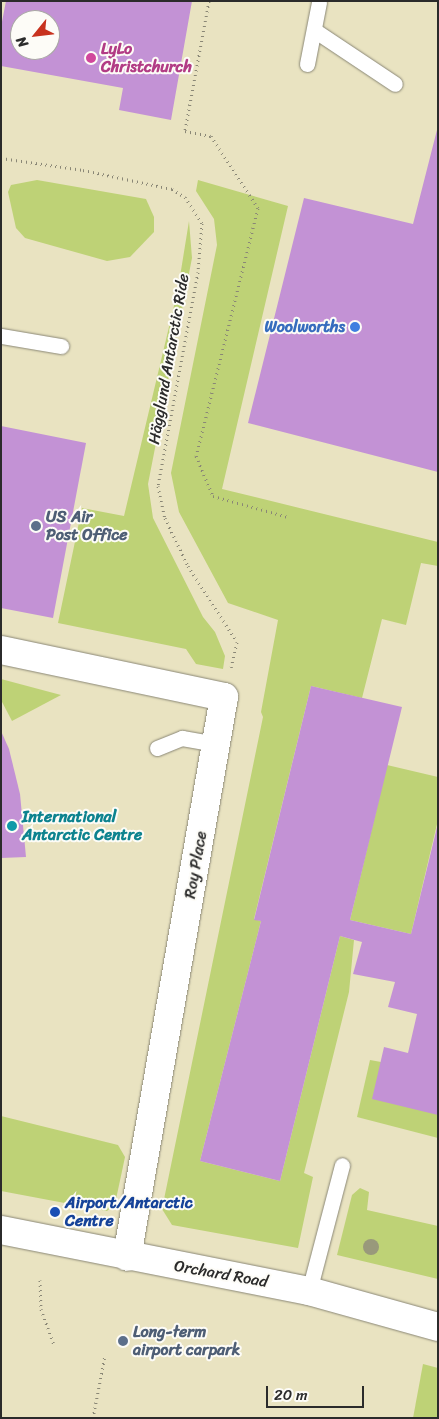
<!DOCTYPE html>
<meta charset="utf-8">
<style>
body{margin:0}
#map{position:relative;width:439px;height:1419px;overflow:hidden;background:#e9e3c1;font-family:Sriracha,sans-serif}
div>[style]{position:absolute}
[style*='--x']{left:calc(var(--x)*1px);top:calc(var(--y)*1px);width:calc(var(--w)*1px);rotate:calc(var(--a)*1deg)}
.green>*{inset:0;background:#bed276}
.building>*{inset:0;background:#c392d5}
.path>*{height:3px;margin-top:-1.5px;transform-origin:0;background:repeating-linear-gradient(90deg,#8a8776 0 1px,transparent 0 5px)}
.roads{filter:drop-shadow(0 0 1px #8a8776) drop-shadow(0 0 1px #8a8776)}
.service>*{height:15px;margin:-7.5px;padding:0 7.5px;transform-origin:7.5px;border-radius:7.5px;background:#fff}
.minor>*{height:28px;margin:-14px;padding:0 14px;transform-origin:14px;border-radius:14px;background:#fff}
.tertiary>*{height:28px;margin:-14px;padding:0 14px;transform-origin:14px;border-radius:14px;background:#fff}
.trees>*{width:16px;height:16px;margin:-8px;border-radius:50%;background:#99997b}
.dots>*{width:14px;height:14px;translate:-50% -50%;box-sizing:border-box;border:2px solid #fdfcf7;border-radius:50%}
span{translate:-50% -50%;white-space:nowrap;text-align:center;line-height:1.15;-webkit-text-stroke:4px #fdfcf7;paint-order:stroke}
.hotel-label{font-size:16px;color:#b23c85;font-weight:700}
.left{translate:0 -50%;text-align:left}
.shop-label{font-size:16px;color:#366cbe;font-weight:700}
.right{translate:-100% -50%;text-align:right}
.street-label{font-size:16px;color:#2b2b2b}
.service-label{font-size:16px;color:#4e5e75;font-weight:700}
.culture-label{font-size:16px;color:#0d838f;font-weight:700}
.transit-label{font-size:16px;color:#164399;font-weight:700}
.frame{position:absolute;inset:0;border:2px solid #2b2b2b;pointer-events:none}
.north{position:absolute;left:10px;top:10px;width:50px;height:50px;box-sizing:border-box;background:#fdfcf7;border:1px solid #a9a8a5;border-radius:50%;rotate:241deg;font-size:14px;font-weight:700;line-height:20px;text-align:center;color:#2b2b2b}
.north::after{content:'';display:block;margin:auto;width:18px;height:22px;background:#c8321e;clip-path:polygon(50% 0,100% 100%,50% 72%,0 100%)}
.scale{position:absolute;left:266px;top:1386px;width:98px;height:22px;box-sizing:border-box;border:2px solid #2b2b2b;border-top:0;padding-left:6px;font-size:15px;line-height:18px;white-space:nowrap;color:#2b2b2b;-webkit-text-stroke:4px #fdfcf7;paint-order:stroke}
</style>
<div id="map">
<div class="green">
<div style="clip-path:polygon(37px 180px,146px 199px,154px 217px,154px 232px,130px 257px,107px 261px,25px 238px,16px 228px,8px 192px,11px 185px)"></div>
<div style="clip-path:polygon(198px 180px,288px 206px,222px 489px,438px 542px,438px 566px,421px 563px,406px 625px,382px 619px,362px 698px,311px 686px,254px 919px,261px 921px,200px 1161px,280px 1181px,340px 936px,354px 940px,349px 992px,304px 1173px,313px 1177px,298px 1248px,172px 1225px,162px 1209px,263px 717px,261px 712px,278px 620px,228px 603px,179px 512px,171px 473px,217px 245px,214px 219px,196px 191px)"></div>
<div style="clip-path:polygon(189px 221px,192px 258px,148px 484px,153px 518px,203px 617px,215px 632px,225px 656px,223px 669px,196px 664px,186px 649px,58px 623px,82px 508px,124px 516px,178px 289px)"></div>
<div style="clip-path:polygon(1px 679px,61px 695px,12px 721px,1px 700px)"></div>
<div style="clip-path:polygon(387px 765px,438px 777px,438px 820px,411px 934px,350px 920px)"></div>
<div style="clip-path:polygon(370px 1060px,381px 1062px,438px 1115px,438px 1138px,357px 1117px)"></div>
<div style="clip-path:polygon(1px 1116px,118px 1145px,125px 1157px,115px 1204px,107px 1211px,1px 1191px)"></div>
<div style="clip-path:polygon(360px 1188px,369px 1192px,367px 1210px,438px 1226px,438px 1279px,337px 1255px,352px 1195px)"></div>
<div style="clip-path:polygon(423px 1364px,438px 1368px,438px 1418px,413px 1418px)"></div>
</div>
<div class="building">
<div style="clip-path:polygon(evenodd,6px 1px,192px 1px,171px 120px,119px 110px,123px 88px,1px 66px,1px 27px,6px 1px,20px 20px,50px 20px,50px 50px,20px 50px,20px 20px)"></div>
<div style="clip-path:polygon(438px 126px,438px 472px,248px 423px,304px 198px,413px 224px)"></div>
<div style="clip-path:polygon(1px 426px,86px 443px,53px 618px,1px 608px)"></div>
<div style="clip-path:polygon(311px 686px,402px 707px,350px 920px,411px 934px,438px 823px,438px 1115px,372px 1099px,384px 1047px,408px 1053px,417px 1014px,388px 1007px,395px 982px,353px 974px,362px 942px,340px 936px,280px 1181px,200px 1161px,261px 921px,254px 920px)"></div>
<div style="clip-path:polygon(1px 731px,9px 749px,20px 794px,26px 857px,1px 858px)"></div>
</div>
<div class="path">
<div style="--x:209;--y:1;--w:132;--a:100.5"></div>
<div style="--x:185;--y:131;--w:26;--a:11"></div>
<div style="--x:211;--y:136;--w:86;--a:56.9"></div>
<div style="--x:258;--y:208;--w:256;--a:104"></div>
<div style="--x:196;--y:456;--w:43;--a:67"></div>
<div style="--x:213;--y:496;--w:78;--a:15.6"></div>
<div style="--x:1;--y:158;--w:83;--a:8.3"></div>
<div style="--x:83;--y:170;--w:91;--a:12.1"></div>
<div style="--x:172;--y:189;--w:15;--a:32"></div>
<div style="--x:185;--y:197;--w:31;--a:57"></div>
<div style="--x:202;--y:223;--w:49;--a:94.7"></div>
<div style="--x:198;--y:272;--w:218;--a:100.6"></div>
<div style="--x:158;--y:486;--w:33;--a:78"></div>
<div style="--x:165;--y:518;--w:53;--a:64.4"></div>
<div style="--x:188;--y:566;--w:90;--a:57.2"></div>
<div style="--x:237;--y:642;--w:26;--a:103"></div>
<div style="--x:40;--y:1280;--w:29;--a:88"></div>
<div style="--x:41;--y:1309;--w:38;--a:70"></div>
<div style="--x:93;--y:1418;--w:64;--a:-79.2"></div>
</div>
<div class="roads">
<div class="service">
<div style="--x:314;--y:30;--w:97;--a:33.7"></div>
<div style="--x:307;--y:64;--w:63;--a:-79"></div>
<div style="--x:1;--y:336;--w:61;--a:9.5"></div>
<div style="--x:157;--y:748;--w:27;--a:-22"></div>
<div style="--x:182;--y:738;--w:36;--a:10"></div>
<div style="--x:309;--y:1291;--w:130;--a:-75.3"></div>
</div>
<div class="minor">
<div style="--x:1;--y:650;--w:228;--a:11.9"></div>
<div style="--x:224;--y:697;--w:568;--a:99.83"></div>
</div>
<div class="tertiary">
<div style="--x:1;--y:1230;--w:314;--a:11.2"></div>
<div style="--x:309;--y:1291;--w:134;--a:15.6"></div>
</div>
</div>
<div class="trees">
<div style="left:371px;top:1247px"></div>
</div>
<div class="dots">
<div style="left:91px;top:58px;background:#d1479c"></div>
<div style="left:355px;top:327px;background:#3f7fe0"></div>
<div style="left:36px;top:526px;background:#5c6f8a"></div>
<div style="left:12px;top:826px;background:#0f9aa8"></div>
<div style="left:55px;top:1212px;background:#1a4fb4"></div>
<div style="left:123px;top:1341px;background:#5c6f8a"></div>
</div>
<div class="hotel-label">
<span class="left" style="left:101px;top:58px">LyLo<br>Christchurch</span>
</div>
<div class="shop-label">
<span class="right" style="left:345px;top:327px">Woolworths</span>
</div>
<div class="street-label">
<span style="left:169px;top:359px;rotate:-80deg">Hägglund Antarctic Ride</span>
<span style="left:196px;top:865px;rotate:-80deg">Roy Place</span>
<span style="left:221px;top:1274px;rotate:10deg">Orchard Road</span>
</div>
<div class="service-label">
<span class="left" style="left:46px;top:526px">US Air<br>Post Office</span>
<span class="left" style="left:133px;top:1341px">Long-term<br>airport carpark</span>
</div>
<div class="culture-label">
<span class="left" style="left:22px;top:826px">International<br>Antarctic Centre</span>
</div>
<div class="transit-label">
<span class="left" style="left:65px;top:1212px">Airport/Antarctic<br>Centre</span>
</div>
<div class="frame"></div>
<div class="north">N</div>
<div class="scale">20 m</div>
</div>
